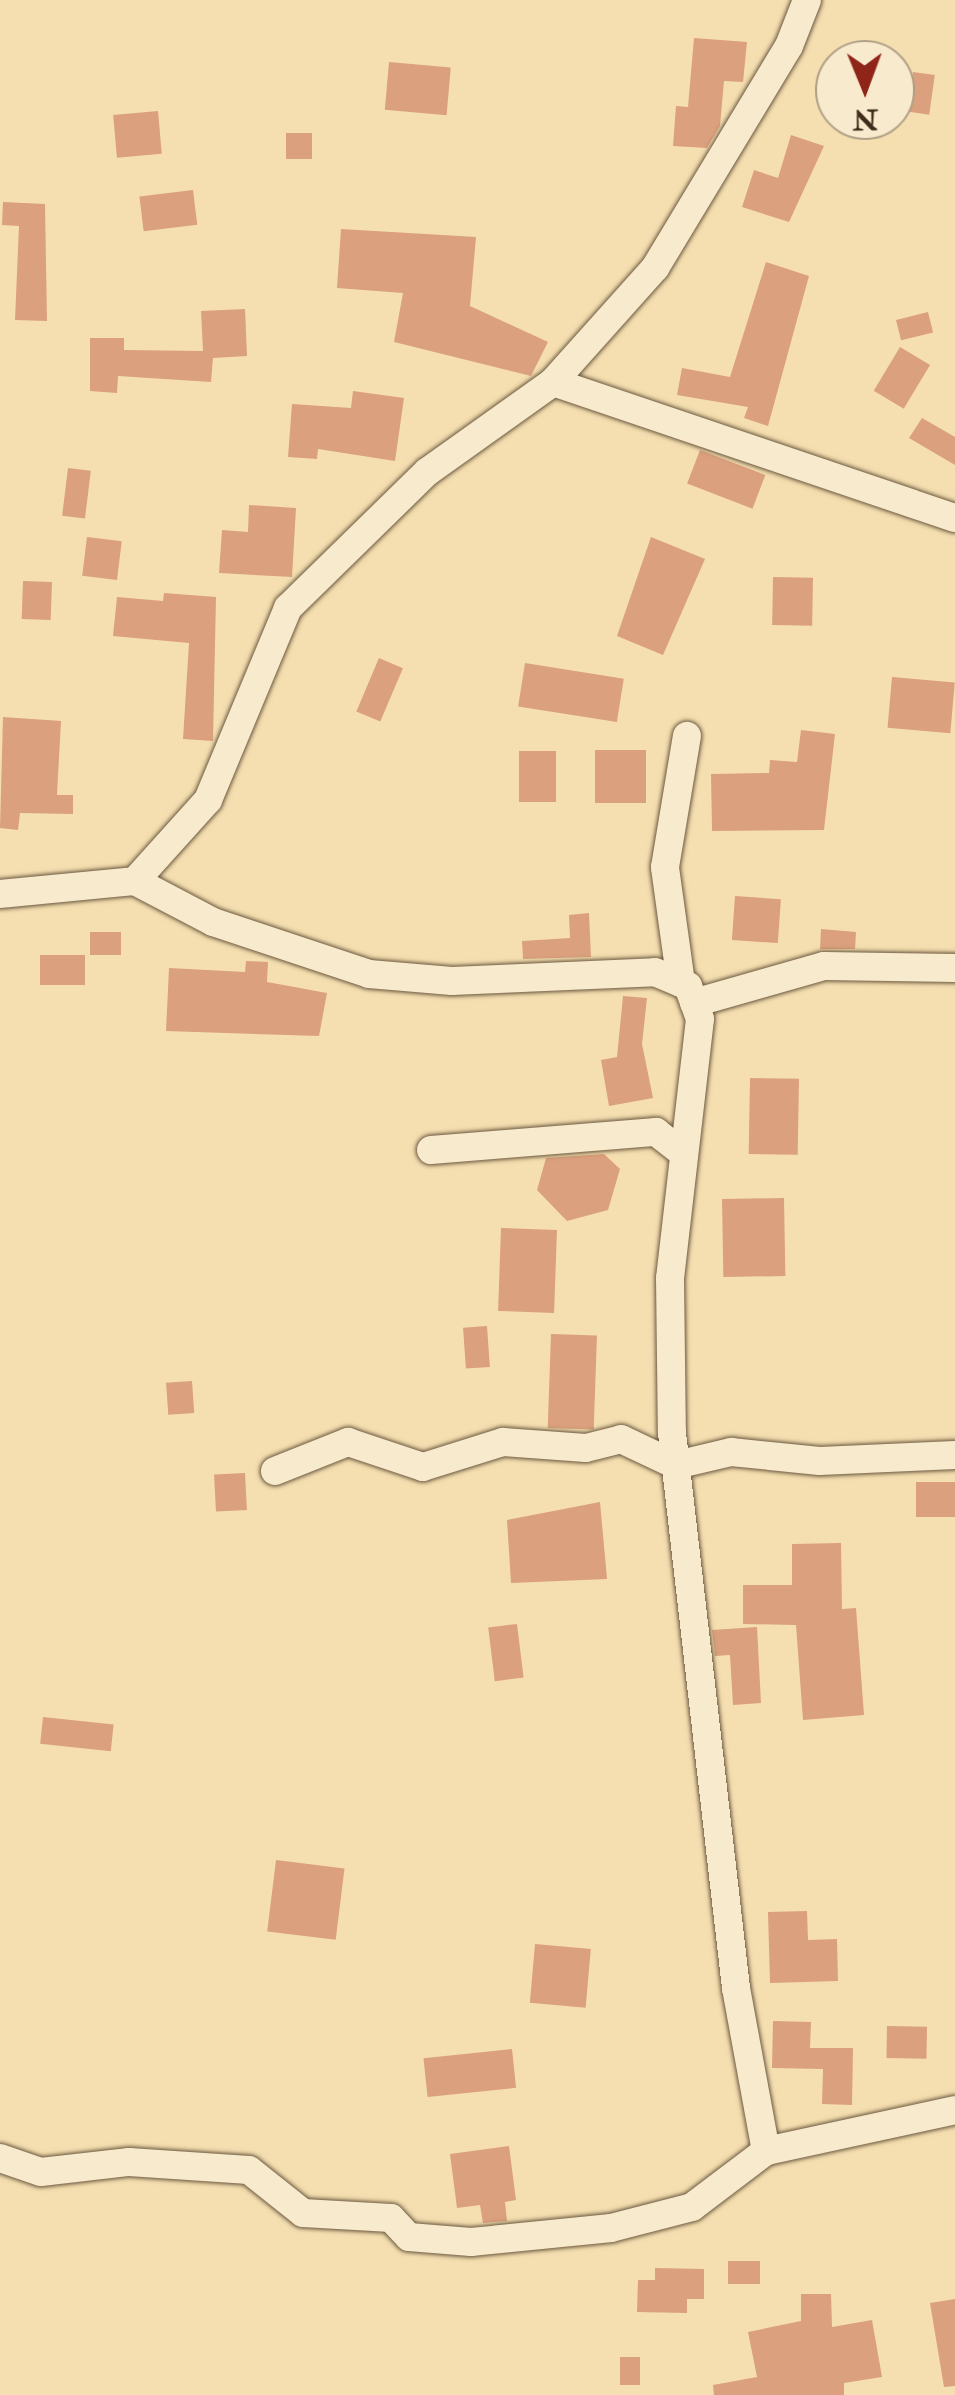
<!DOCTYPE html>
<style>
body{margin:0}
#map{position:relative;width:955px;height:2395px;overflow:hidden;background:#f5dfb0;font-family:"IM FELL Double Pica",serif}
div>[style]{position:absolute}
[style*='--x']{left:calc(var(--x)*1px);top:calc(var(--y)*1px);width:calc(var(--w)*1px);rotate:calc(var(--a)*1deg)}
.building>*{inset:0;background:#dba07d;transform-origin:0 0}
.roads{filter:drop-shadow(0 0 2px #6c5940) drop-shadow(0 0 2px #6c5940)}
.street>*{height:28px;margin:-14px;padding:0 14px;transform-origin:14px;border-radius:14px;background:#f8eacc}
span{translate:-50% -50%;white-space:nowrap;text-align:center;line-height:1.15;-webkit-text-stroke:8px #f8eacc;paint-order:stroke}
.north{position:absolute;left:815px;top:40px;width:100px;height:100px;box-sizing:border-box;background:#f8eacc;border:2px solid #ae9e85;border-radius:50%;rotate:179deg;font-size:28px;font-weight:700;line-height:40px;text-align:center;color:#3f2c1a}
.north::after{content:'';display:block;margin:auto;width:35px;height:45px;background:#8f2418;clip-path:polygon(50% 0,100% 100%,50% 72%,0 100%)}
</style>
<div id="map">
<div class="building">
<div style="clip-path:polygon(694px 38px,747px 42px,743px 82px,724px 81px,720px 126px,707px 148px,673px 146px,676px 106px,688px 107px)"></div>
<div style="left:389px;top:62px;width:62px;height:48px;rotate:5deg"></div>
<div style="left:913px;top:72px;width:22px;height:40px;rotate:8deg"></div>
<div style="left:158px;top:111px;width:43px;height:45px;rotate:85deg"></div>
<div style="left:286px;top:133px;width:26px;height:26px"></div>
<div style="clip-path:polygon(791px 135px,824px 146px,789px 222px,742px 207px,754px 170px,778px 178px)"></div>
<div style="left:193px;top:190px;width:35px;height:54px;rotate:83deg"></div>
<div style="clip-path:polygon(3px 202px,45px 204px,47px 321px,15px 320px,19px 226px,2px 225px)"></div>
<div style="clip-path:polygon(341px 229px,476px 237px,470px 306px,548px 342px,531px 376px,394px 342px,403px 293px,337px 288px)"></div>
<div style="clip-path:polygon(766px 262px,809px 276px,768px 426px,744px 418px,748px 407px,677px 395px,682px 368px,730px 377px)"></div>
<div style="clip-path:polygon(245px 309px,247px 356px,213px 358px,211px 382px,118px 376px,117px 393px,90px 391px,90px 338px,124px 338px,124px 350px,203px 351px,201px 311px)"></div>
<div style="left:928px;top:312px;width:21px;height:33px;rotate:76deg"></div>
<div style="left:900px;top:347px;width:35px;height:51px;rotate:31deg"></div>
<div style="clip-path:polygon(353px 391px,404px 398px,395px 461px,318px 449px,317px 459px,288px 457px,292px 404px,351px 408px)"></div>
<div style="clip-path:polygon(922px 418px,955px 437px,955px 465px,909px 438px)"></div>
<div style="left:700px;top:450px;width:70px;height:36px;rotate:21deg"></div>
<div style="left:68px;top:468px;width:23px;height:48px;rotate:7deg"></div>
<div style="clip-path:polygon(249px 505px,296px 508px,292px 577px,219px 573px,222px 530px,248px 532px)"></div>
<div style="left:87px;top:537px;width:35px;height:39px;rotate:7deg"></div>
<div style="clip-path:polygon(651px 537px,705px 559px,663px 655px,617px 636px)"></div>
<div style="left:773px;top:577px;width:40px;height:48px;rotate:1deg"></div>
<div style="left:23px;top:581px;width:29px;height:38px;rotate:2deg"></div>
<div style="clip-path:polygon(164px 593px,216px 597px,213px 741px,183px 739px,189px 643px,113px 636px,117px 597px,163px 601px)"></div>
<div style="left:379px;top:658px;width:26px;height:58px;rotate:23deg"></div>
<div style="left:525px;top:663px;width:100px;height:44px;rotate:9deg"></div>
<div style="left:892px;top:677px;width:63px;height:51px;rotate:5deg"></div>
<div style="clip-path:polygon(3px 717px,61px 721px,57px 795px,73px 795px,73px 814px,20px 813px,18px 830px,0 828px)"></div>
<div style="clip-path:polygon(801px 730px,835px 734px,824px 830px,712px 831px,711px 774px,769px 773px,770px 760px,797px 762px)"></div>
<div style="left:595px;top:750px;width:51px;height:53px"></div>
<div style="left:519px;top:751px;width:37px;height:51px"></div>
<div style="left:735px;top:896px;width:46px;height:44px;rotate:4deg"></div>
<div style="clip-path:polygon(589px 913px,591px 957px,523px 959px,522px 941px,570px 938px,569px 915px)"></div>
<div style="clip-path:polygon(821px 929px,856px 932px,855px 949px,820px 949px)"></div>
<div style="left:90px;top:932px;width:31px;height:23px"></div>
<div style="left:40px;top:955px;width:45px;height:30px"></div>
<div style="clip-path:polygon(246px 961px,268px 962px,267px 982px,327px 993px,319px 1036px,166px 1031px,169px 968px,245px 972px)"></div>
<div style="clip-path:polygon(623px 996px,647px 998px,642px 1044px,653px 1098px,609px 1106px,601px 1060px,617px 1057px)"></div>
<div style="left:750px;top:1078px;width:49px;height:76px;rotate:1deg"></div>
<div style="clip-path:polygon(604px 1154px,620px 1169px,608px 1210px,567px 1221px,537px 1190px,546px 1158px)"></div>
<div style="left:784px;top:1198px;width:78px;height:62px;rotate:89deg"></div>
<div style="left:501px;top:1228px;width:56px;height:83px;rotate:2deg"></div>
<div style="left:487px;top:1326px;width:41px;height:24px;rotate:86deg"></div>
<div style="left:551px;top:1334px;width:46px;height:94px;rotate:2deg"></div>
<div style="left:192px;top:1381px;width:32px;height:26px;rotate:86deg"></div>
<div style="left:245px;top:1473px;width:37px;height:31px;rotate:87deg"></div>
<div style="left:955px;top:1482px;width:35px;height:39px;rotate:90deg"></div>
<div style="clip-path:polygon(600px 1502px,607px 1579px,511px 1583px,507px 1520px)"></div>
<div style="clip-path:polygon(841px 1543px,842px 1609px,856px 1608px,864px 1715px,803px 1720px,796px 1625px,743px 1624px,743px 1585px,792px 1585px,792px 1544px)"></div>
<div style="left:517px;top:1624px;width:54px;height:29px;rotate:83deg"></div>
<div style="clip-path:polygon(757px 1627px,761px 1703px,733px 1705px,730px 1655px,715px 1656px,712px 1630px)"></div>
<div style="left:43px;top:1717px;width:71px;height:27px;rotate:6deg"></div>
<div style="left:276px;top:1860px;width:69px;height:72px;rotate:7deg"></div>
<div style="clip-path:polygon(807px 1911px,808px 1940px,837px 1939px,838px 1981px,770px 1983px,768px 1912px)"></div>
<div style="left:535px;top:1944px;width:56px;height:59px;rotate:5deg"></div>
<div style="clip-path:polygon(773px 2021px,811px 2022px,810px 2048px,853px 2048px,852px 2105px,822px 2104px,823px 2069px,772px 2068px)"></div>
<div style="left:887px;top:2026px;width:40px;height:32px;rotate:1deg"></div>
<div style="left:512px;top:2049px;width:39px;height:89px;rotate:84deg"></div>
<div style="clip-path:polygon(509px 2146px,516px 2200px,505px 2202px,507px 2221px,483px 2223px,480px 2205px,457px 2208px,450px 2154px)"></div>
<div style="left:728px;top:2261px;width:32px;height:23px"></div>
<div style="clip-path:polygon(655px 2268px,704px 2269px,704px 2299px,687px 2299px,687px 2313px,637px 2312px,638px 2280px,655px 2280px)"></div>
<div style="clip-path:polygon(801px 2294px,831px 2294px,832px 2327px,872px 2320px,882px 2377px,844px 2383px,844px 2395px,714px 2395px,713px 2385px,757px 2377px,748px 2332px,801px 2321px)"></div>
<div style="clip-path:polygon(955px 2299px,955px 2386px,944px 2387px,930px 2303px)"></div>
<div style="left:620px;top:2357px;width:20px;height:28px"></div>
</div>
<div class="roads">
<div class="street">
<div style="--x:553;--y:382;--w:153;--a:-48.2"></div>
<div style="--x:655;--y:268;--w:259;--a:-58.9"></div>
<div style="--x:789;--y:46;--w:49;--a:-68.6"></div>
<div style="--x:135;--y:881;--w:88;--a:27.7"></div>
<div style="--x:213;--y:922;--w:164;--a:18.4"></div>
<div style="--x:369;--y:974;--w:83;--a:4.8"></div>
<div style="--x:452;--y:981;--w:203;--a:-2.5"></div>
<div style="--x:655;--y:972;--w:36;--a:23"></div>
<div style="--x:688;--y:986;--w:35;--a:70"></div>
<div style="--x:700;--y:1019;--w:261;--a:96.6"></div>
<div style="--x:670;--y:1278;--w:155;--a:89.3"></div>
<div style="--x:672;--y:1433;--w:559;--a:83.42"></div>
<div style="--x:736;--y:1988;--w:166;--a:79.6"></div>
<div style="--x:766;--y:2151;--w:193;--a:-12.2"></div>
<div style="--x:0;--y:894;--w:136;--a:-5.5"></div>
<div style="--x:135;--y:881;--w:109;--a:-48"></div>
<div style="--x:208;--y:800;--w:208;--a:-67.4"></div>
<div style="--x:288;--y:608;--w:194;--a:-44.4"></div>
<div style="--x:427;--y:472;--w:155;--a:-35.5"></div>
<div style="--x:553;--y:382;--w:424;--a:18.7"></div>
<div style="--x:681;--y:983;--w:117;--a:-97.9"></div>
<div style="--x:665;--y:867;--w:133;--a:-80.5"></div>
<div style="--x:694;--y:1003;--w:135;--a:-15.9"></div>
<div style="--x:824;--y:966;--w:131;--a:0.9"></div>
<div style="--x:431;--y:1150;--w:226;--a:-4.6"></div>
<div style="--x:656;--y:1132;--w:33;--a:38"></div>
<div style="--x:275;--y:1471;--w:79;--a:-21.7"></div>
<div style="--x:348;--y:1442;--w:79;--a:18.4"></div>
<div style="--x:423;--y:1467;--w:84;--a:-17.4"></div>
<div style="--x:503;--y:1442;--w:83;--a:4.1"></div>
<div style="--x:586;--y:1448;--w:36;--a:-14"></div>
<div style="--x:621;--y:1439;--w:61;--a:25.3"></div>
<div style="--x:676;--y:1465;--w:57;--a:-13.3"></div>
<div style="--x:731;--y:1452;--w:89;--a:5.8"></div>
<div style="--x:820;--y:1461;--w:135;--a:-2.5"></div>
<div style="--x:0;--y:2158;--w:43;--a:18.9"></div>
<div style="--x:41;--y:2172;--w:89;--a:-6.5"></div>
<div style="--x:129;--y:2162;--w:120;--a:3.8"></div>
<div style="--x:249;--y:2170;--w:69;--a:38.5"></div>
<div style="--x:303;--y:2213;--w:88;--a:3.3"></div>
<div style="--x:391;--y:2218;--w:26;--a:47"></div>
<div style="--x:409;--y:2237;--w:62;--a:4.6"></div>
<div style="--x:471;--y:2242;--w:141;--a:-5.7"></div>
<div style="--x:611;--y:2228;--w:84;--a:-14.5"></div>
<div style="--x:692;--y:2207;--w:93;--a:-37.1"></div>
</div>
</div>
<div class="north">N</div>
</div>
